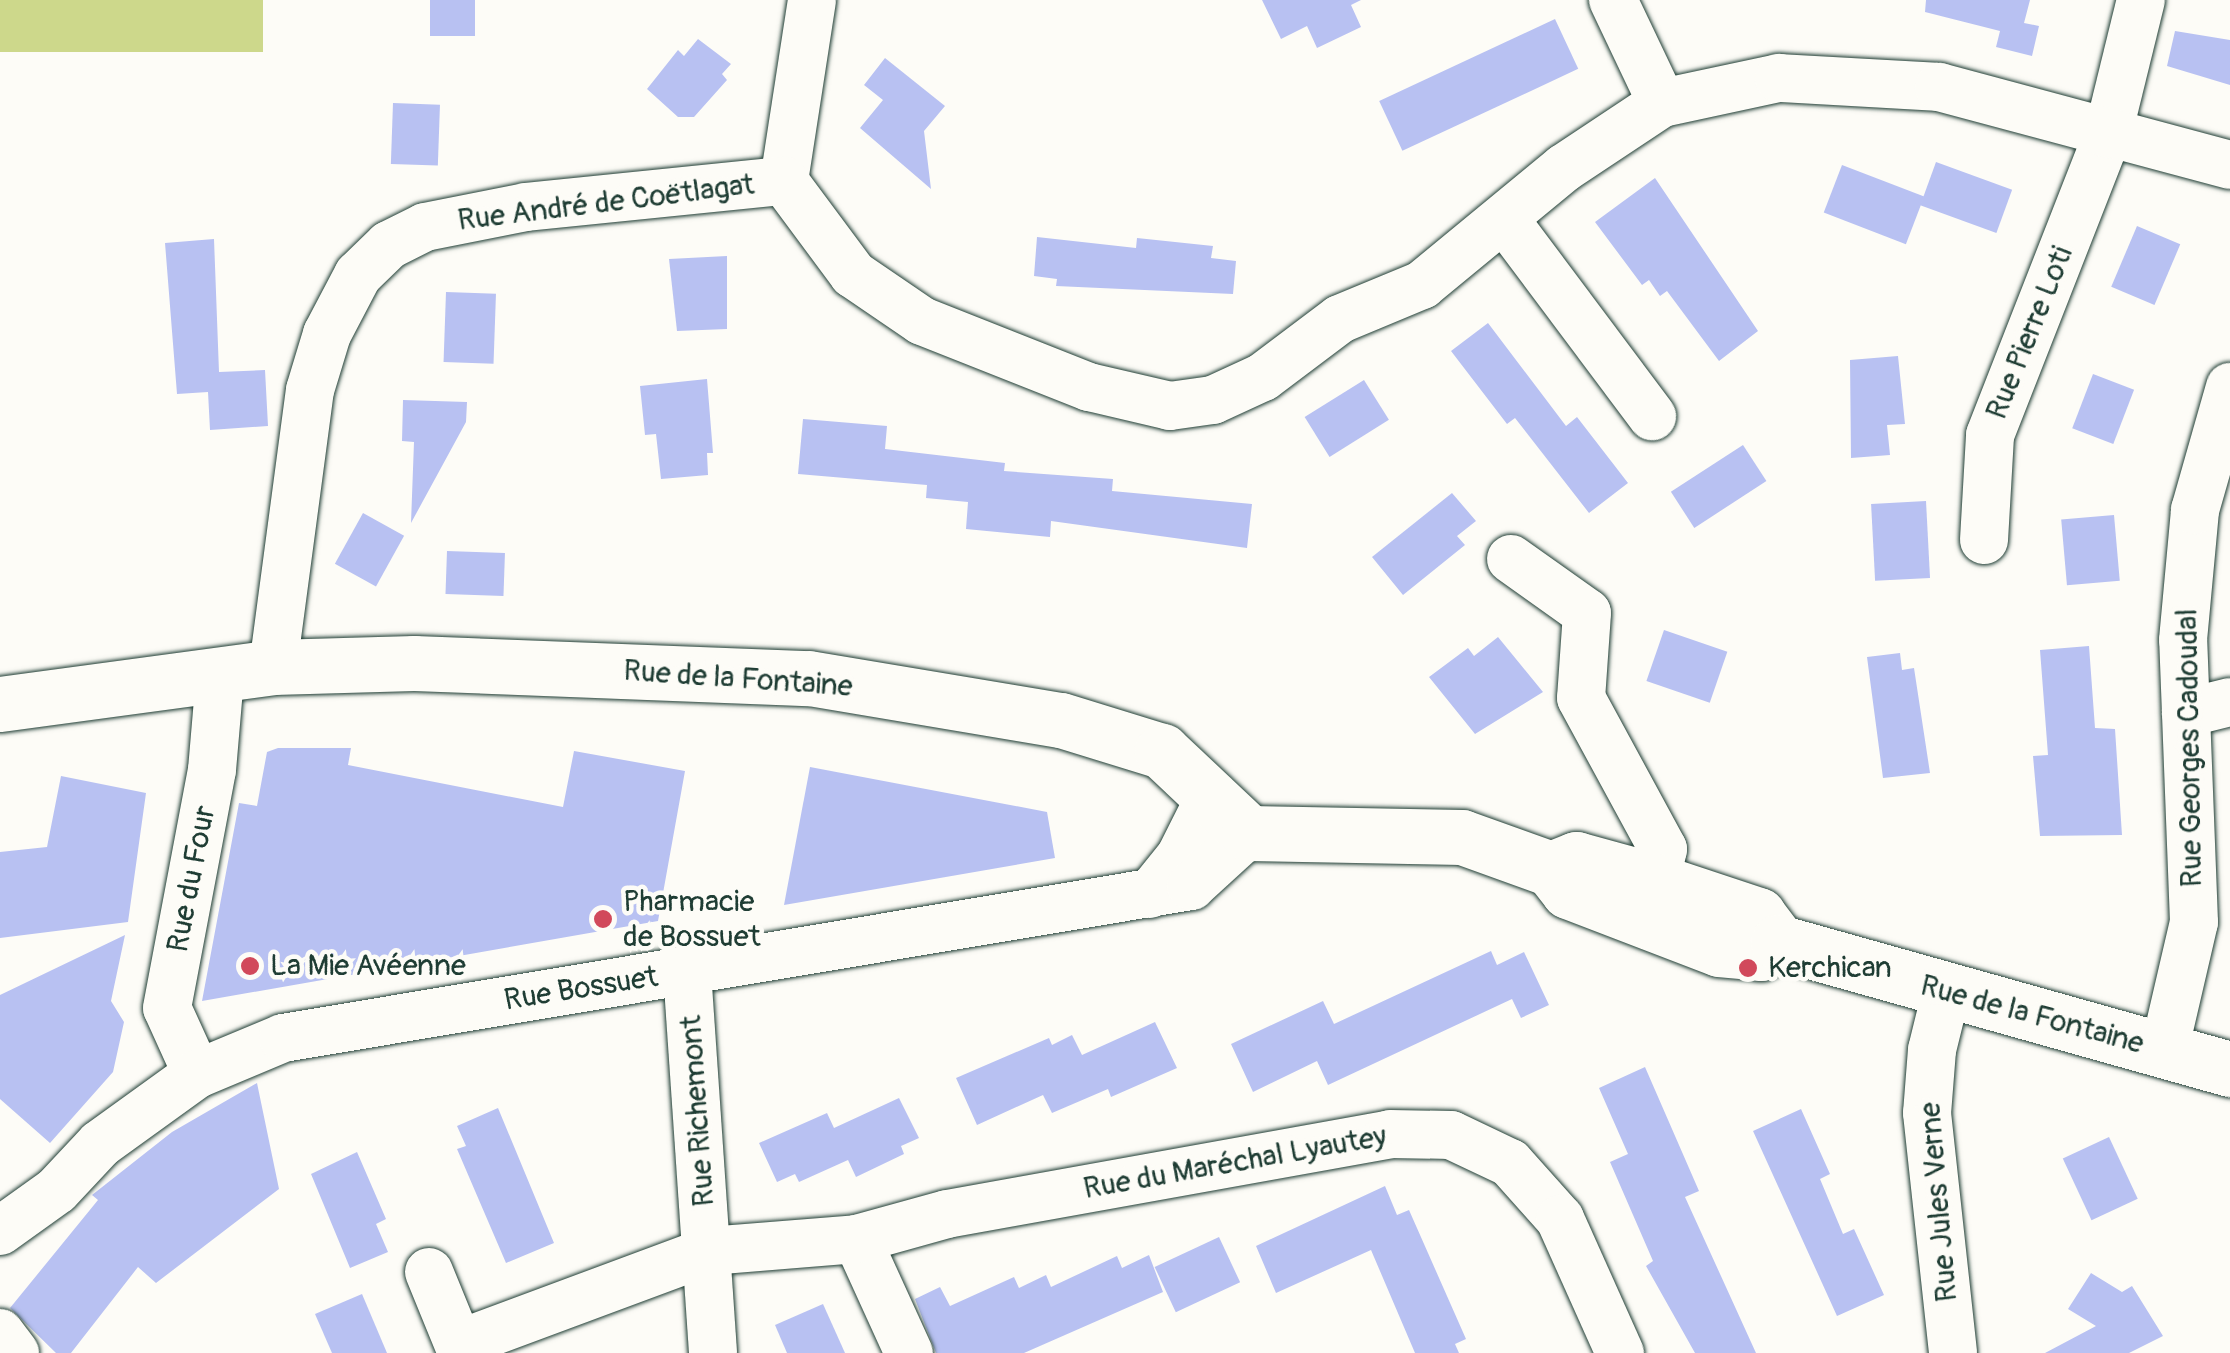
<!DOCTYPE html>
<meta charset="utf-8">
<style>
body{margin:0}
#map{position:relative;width:2230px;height:1353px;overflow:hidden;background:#fdfcf7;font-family:Pangolin,sans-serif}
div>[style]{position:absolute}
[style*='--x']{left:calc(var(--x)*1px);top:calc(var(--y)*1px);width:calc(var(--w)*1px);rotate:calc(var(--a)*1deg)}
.green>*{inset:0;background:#cdd88b;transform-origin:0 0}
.building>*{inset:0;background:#b8c1f2;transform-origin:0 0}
.roads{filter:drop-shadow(0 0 2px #1f3d34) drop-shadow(0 0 2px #1f3d34)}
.minor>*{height:48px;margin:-24px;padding:0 24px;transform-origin:24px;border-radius:24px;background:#fdfcf7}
.secondary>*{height:55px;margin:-27.5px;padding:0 27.5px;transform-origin:27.5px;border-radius:27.5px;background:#fdfcf7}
.dots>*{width:28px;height:28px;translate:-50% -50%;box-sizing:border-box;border:5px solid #fdfcf7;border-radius:50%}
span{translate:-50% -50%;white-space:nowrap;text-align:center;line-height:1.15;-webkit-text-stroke:9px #fdfcf7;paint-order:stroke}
.street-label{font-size:30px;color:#1f3d34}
.poi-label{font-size:30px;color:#1f3d34}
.left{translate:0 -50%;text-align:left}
</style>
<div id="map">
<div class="green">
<div style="left:0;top:0;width:263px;height:52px"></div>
</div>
<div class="building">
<div style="left:430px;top:0;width:45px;height:36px"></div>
<div style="clip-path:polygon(1262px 0,1361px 0,1351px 5px,1361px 27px,1317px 48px,1307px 26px,1281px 39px)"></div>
<div style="clip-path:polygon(1926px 0,2030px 0,2024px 23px,2039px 26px,2032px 56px,1996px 47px,2000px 31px,1925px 12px)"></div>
<div style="left:1555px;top:19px;width:55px;height:194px;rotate:65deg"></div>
<div style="clip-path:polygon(2175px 31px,2230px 40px,2230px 85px,2167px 66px)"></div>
<div style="clip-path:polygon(698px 39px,731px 64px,722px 74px,727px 80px,694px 117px,678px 117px,647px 89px,678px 50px,684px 56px)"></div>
<div style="clip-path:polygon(885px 58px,945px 106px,924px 131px,931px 189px,860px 128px,883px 100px,864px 85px)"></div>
<div style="left:393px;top:103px;width:47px;height:61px;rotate:2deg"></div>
<div style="left:1936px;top:162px;width:81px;height:46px;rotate:20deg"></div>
<div style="left:1842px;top:165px;width:88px;height:51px;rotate:21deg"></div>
<div style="clip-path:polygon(1655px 178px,1758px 331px,1719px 361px,1667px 291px,1660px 296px,1649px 280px,1642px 285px,1595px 222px)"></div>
<div style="left:2137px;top:226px;width:47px;height:66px;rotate:23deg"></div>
<div style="clip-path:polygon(1037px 237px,1136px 248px,1137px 238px,1213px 246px,1211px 258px,1236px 261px,1233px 294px,1056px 286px,1057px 279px,1034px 276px)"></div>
<div style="clip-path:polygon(214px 239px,219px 372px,265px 370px,268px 426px,210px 430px,208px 392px,177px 394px,165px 243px)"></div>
<div style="clip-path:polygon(727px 256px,727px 329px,677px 331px,669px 259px)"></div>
<div style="left:446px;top:292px;width:50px;height:70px;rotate:2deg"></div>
<div style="clip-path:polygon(1488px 323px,1566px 426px,1577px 417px,1628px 483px,1589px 513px,1515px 418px,1507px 424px,1451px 351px)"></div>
<div style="clip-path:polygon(1898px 356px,1905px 424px,1887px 425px,1890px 455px,1851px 458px,1850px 360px)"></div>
<div style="left:2093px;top:374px;width:44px;height:58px;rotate:21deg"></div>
<div style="clip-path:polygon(707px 379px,713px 453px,707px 453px,708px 475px,661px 479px,656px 434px,645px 435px,640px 386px)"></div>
<div style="left:1364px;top:380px;width:47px;height:70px;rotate:58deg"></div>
<div style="clip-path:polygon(403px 400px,467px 402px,466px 422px,411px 523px,414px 442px,402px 441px)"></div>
<div style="clip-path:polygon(803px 419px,887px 426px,885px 449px,1005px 463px,1004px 471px,1113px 479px,1112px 491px,1252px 504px,1247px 548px,1051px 521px,1050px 537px,966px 529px,968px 502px,926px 498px,927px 485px,798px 474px)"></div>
<div style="left:1743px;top:445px;width:43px;height:86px;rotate:57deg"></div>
<div style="clip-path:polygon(1452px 493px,1476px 521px,1457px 536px,1465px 545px,1403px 595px,1372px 557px)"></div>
<div style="left:1926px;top:501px;width:77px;height:55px;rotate:87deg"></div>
<div style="left:363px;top:513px;width:47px;height:58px;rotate:29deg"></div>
<div style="left:2114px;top:515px;width:66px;height:53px;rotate:85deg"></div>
<div style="left:447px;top:551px;width:58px;height:43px;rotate:2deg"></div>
<div style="left:1664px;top:630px;width:67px;height:54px;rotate:19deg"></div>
<div style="clip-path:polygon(1498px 637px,1543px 692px,1475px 734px,1429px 677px,1468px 648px,1474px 656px)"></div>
<div style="clip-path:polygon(2089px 646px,2095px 728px,2115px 729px,2122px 835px,2040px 836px,2033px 756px,2048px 755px,2040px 650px)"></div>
<div style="clip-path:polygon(1900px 653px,1902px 670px,1914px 668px,1930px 773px,1883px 778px,1867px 657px)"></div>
<div style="clip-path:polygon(278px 748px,351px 748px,348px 765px,563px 807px,574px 751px,685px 771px,658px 921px,202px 1001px,239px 803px,257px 806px,267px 752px)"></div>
<div style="clip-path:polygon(810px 767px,1047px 812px,1055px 858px,784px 905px)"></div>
<div style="clip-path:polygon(61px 776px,146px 793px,128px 922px,0 938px,0 852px,47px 847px)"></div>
<div style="clip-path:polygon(125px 935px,111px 1001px,124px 1022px,113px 1072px,50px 1143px,0 1099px,0 995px)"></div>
<div style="clip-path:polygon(1491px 951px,1497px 965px,1524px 952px,1549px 1005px,1521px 1018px,1512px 999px,1328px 1085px,1317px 1061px,1253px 1092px,1231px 1044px,1323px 1001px,1334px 1024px)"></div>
<div style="clip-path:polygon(1155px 1022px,1177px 1068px,1111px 1097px,1108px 1089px,1052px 1113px,1043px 1095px,977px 1125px,956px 1078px,1049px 1038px,1052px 1045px,1072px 1035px,1082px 1055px)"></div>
<div style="clip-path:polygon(1645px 1067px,1699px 1191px,1685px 1197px,1756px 1353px,1695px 1353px,1646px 1266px,1653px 1261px,1610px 1162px,1628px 1154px,1599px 1088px)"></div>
<div style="clip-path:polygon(257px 1083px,279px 1189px,156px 1283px,138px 1267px,71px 1353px,56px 1353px,10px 1308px,98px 1200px,92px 1195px,172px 1132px)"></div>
<div style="clip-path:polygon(899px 1098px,919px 1138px,901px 1146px,904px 1154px,856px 1177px,848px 1160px,799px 1182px,795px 1174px,777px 1182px,759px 1143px,827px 1113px,834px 1128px)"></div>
<div style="clip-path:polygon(498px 1108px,554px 1243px,506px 1263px,457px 1149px,466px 1146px,457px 1126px)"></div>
<div style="clip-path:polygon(1801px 1109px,1830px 1174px,1820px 1179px,1843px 1234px,1854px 1229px,1884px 1295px,1837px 1316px,1753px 1131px)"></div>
<div style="left:2109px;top:1137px;width:68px;height:51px;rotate:65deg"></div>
<div style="clip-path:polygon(357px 1152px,386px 1219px,376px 1224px,388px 1252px,350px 1268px,311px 1174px)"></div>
<div style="clip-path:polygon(1385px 1186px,1397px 1215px,1409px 1210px,1466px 1339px,1455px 1344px,1459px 1353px,1415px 1353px,1371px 1250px,1276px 1293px,1256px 1246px)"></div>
<div style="left:1219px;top:1237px;width:50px;height:71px;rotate:65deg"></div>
<div style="clip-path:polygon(1149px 1255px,1163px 1292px,1024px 1353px,936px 1353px,915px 1299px,940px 1287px,950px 1306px,1014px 1277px,1019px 1288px,1046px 1275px,1051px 1287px,1117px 1256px,1122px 1268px)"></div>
<div style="clip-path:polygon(2091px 1273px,2122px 1292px,2132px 1286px,2163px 1336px,2129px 1353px,2045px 1353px,2096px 1326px,2068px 1309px)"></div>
<div style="clip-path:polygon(362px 1294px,387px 1353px,332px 1353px,315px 1314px)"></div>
<div style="clip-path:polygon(823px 1304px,845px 1353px,787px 1353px,775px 1325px)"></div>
</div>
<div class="roads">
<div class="minor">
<div style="--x:1613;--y:0;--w:114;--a:64.6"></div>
<div style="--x:784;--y:181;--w:183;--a:-81.2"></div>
<div style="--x:1506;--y:221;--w:244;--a:53.2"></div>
<div style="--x:1984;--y:540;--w:105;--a:-86.7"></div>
<div style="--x:1990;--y:435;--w:323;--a:-68.6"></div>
<div style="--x:2108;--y:134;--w:138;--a:-76.2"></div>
<div style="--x:1511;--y:559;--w:93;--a:35.4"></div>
<div style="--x:1587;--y:613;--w:85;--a:94"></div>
<div style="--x:1581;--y:698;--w:172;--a:61.5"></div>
<div style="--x:1663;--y:849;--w:68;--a:102.8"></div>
<div style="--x:273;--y:667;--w:279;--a:-82.4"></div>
<div style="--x:310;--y:390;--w:59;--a:-73.1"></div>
<div style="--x:327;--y:334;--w:67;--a:-62.3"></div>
<div style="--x:358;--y:275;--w:43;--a:-44.1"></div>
<div style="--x:389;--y:245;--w:40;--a:-26.6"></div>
<div style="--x:425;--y:227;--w:103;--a:-11.2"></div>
<div style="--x:526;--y:207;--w:259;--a:-5.8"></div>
<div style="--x:784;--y:181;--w:116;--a:53.4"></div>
<div style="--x:853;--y:274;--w:83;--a:34.3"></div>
<div style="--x:922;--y:321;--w:180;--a:21.6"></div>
<div style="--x:1089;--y:387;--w:83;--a:13.2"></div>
<div style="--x:1170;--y:406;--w:43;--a:-7.9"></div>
<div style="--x:1213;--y:400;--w:55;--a:-24.7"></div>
<div style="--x:1263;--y:377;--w:96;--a:-37"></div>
<div style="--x:1340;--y:319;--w:89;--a:-22.5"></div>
<div style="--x:1422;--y:285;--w:184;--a:-39.5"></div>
<div style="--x:1564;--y:168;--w:118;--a:-33.6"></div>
<div style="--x:1662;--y:103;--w:120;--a:-12.1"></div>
<div style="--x:1779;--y:78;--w:160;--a:3.2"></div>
<div style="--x:1939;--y:87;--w:301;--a:15"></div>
<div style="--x:2186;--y:713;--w:45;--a:-14"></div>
<div style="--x:1150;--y:894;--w:48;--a:-51"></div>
<div style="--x:1180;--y:857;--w:65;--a:-63.4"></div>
<div style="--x:687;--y:971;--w:383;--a:86.1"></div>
<div style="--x:1946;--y:993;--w:59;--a:103.8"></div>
<div style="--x:1932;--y:1050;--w:63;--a:94.5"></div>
<div style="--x:1927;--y:1113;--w:241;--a:83.8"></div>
<div style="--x:2164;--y:1051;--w:132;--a:-76.9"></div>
<div style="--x:2194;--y:922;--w:282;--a:-92.2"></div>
<div style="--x:2183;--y:640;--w:131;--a:-84.7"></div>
<div style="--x:2195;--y:510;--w:128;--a:-74.1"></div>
<div style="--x:197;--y:1074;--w:72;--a:-114.4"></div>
<div style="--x:167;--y:1008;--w:242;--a:-79.3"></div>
<div style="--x:212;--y:770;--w:94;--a:-85.1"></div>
<div style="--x:0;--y:1231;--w:70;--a:-35.7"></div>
<div style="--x:57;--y:1190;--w:63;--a:-46.9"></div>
<div style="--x:100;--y:1144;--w:120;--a:-35.8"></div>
<div style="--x:197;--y:1074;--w:93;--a:-22.7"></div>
<div style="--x:283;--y:1038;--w:921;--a:-9.5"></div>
<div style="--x:1191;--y:886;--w:79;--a:-42.4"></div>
<div style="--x:857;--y:1239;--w:125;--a:65.5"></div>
<div style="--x:429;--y:1272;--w:87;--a:67.8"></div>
<div style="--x:0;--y:1333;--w:25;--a:53"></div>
<div style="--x:459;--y:1344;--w:267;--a:-20.4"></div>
<div style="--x:709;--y:1251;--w:148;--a:-4.6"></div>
<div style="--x:857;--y:1239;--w:93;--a:-15.5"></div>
<div style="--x:947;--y:1214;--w:450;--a:-10.2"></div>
<div style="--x:1390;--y:1134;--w:61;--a:0.9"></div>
<div style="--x:1451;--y:1135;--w:65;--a:25.4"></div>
<div style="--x:1510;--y:1163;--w:75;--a:48.2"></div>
<div style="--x:1560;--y:1219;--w:147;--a:65.9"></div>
</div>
<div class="secondary">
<div style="--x:0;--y:704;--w:275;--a:-7.7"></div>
<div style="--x:273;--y:667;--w:141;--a:-1.6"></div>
<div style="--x:414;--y:663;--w:395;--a:2.2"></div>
<div style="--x:809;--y:678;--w:255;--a:9.5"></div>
<div style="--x:1061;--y:720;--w:106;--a:17.1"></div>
<div style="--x:1162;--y:751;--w:120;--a:43.3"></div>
<div style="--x:1249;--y:833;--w:213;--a:1.1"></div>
<div style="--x:1462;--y:837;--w:95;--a:19.8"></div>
<div style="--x:1551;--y:869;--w:28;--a:52"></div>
<div style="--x:1568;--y:891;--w:162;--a:21"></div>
<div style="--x:1719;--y:949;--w:42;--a:5.4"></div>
<div style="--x:1761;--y:953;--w:20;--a:-33"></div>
<div style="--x:1551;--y:869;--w:27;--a:-22"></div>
<div style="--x:1576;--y:859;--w:83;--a:15.4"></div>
<div style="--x:1656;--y:881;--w:108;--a:18.4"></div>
<div style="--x:1758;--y:915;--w:34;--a:53"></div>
<div style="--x:1778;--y:942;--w:470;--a:15.7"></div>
</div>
</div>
<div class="dots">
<div style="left:603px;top:919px;background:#d1495b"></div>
<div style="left:250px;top:966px;background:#d1495b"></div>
<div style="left:1748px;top:968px;background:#d1495b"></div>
</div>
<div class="street-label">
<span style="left:606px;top:203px;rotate:-7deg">Rue André de Coëtlagat</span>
<span style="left:2030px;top:333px;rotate:-68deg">Rue Pierre Loti</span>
<span style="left:738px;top:679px;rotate:4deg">Rue de la Fontaine</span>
<span style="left:2190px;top:748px;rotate:-91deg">Rue Georges Cadoudal</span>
<span style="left:192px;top:879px;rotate:-79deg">Rue du Four</span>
<span style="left:581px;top:989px;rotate:-9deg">Rue Bossuet</span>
<span style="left:2032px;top:1015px;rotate:15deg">Rue de la Fontaine</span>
<span style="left:698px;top:1111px;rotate:-94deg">Rue Richemont</span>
<span style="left:1235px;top:1163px;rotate:-10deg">Rue du Maréchal Lyautey</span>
<span style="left:1939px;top:1202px;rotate:-95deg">Rue Jules Verne</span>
</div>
<div class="poi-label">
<span class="left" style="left:623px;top:919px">Pharmacie<br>de Bossuet</span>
<span class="left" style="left:270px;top:966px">La Mie Avéenne</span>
<span class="left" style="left:1768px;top:968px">Kerchican</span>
</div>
</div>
